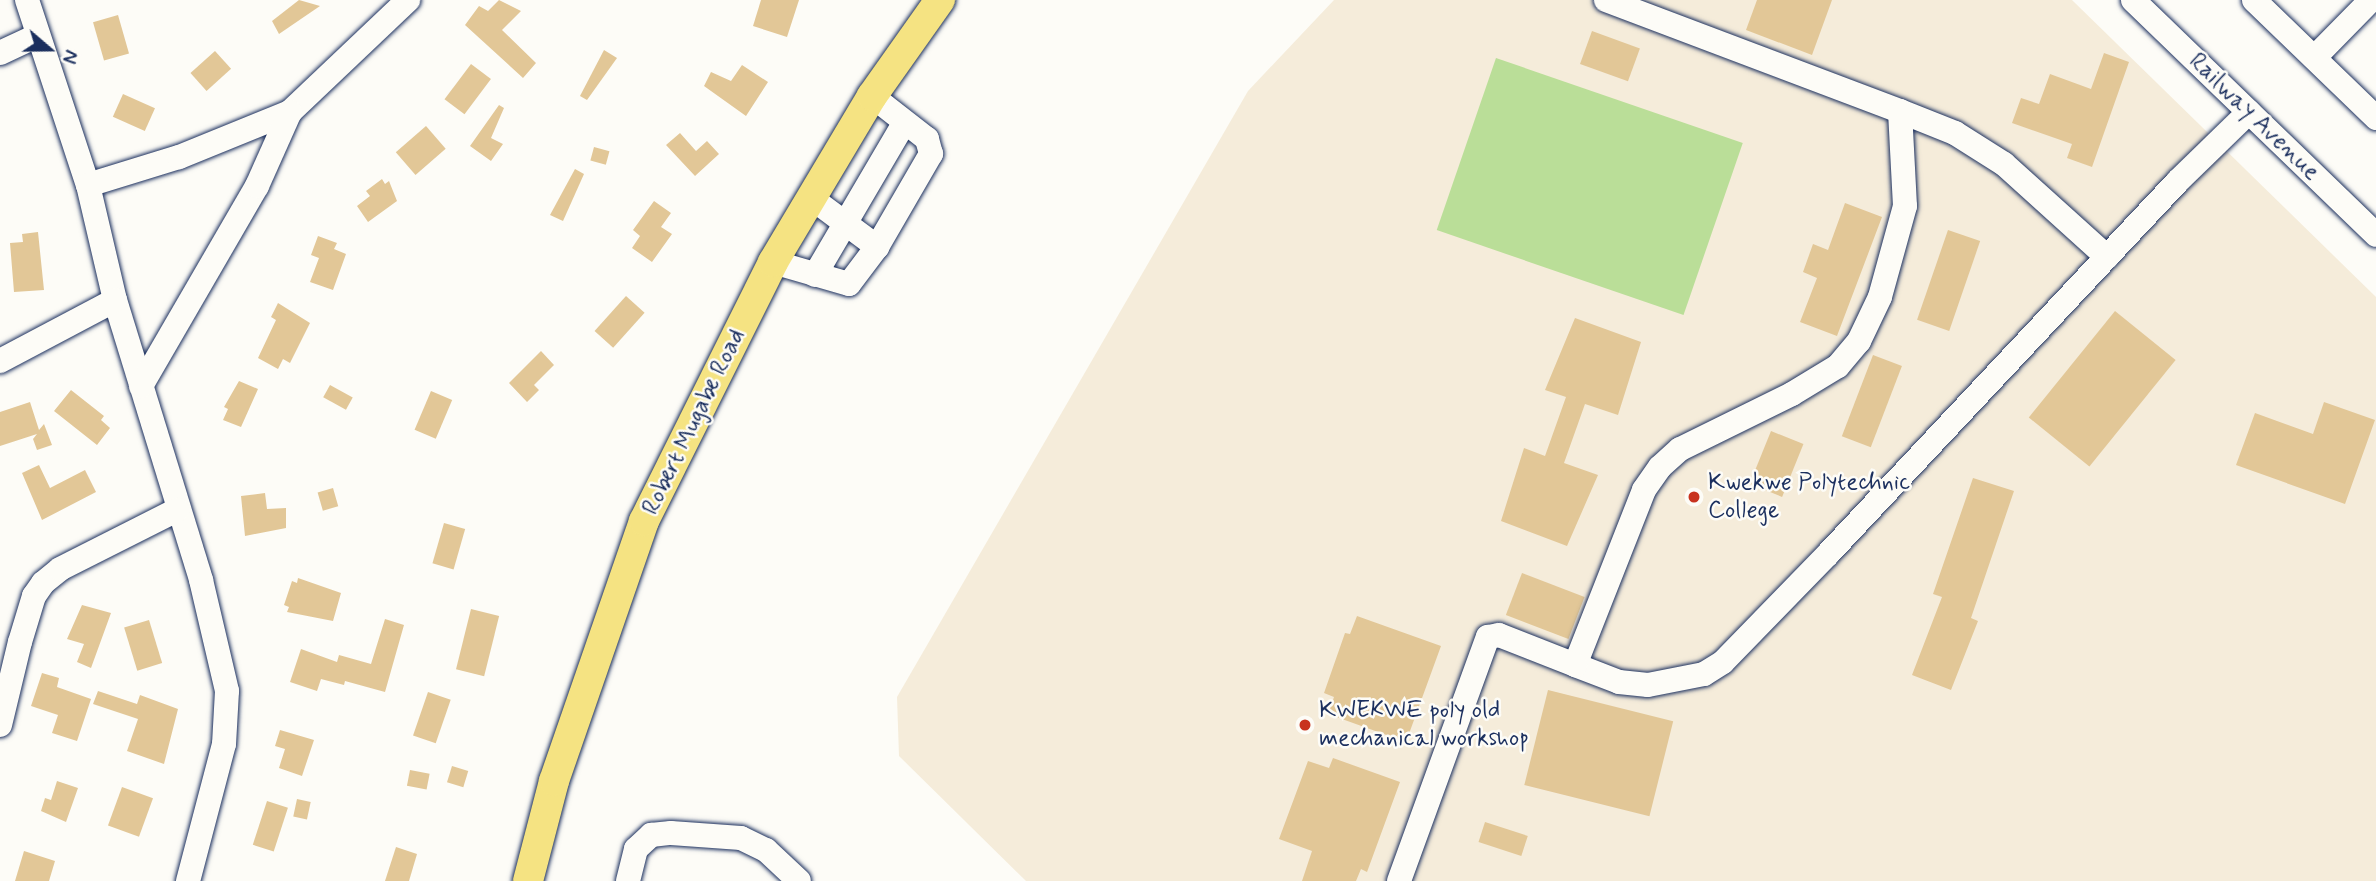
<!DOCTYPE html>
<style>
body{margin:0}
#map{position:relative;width:2376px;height:881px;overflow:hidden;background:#fdfcf7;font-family:Mynerve,sans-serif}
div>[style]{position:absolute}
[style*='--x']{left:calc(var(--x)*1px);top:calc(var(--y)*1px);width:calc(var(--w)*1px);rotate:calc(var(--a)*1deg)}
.built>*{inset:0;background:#f5ecda}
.green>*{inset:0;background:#bade98;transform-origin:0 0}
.building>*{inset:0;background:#e2c797;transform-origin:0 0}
.roads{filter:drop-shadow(0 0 2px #1b2f5e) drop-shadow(0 0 2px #1b2f5e)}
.minor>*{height:24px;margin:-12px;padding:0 12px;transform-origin:12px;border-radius:12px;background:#fdfcf7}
.major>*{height:30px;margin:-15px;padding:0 15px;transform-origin:15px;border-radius:15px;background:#f5e382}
.dots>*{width:19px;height:19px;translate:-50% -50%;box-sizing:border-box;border:4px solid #fdfcf7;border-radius:50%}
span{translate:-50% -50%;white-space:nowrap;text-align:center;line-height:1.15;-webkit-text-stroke:5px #fdfcf7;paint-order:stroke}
.street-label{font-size:24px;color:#1b2f5e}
.poi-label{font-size:24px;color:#1b2f5e}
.left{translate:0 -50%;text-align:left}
.north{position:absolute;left:14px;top:14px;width:70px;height:70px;-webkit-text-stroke:5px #fdfcf7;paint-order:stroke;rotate:110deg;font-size:19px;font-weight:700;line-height:28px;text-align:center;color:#1b2f5e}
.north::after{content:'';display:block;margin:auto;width:24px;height:32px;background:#1b2f5e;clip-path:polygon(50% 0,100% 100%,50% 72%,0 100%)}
</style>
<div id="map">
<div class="built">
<div style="clip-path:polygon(1334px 0,2072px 0,2376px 297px,2376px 881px,1026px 881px,899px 756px,897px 697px,1248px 91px)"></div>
</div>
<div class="green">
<div style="left:1496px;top:58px;width:261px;height:182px;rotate:19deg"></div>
</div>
<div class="building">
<div style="clip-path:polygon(299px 0,320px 6px,279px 34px,272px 21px)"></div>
<div style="clip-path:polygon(499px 0,521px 11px,502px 30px,536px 63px,523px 78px,465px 25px,479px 6px,488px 11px)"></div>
<div style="clip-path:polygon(761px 0,799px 0,787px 37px,753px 26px)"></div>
<div style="clip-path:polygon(1757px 0,1832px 0,1812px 55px,1746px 30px)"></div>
<div style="left:118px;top:15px;width:40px;height:26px;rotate:74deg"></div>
<div style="left:1592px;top:31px;width:51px;height:35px;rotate:20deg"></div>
<div style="clip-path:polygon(604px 50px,617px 58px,587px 100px,580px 96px)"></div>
<div style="left:215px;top:51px;width:24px;height:33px;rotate:48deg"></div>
<div style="clip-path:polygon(2104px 53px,2129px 62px,2092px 167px,2067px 158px,2072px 144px,2012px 123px,2021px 98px,2039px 104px,2050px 74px,2091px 89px)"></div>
<div style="left:471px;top:64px;width:25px;height:44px;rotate:37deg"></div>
<div style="clip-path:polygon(742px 65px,768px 82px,746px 116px,704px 86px,711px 72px,731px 81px)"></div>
<div style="left:123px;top:94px;width:35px;height:25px;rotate:24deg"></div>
<div style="clip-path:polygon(499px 105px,504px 108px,491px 138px,503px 144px,491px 161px,470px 146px)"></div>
<div style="left:426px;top:126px;width:30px;height:40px;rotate:49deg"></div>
<div style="clip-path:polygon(680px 133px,696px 151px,707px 141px,719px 154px,695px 176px,666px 145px)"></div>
<div style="left:594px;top:147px;width:16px;height:14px;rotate:15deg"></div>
<div style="clip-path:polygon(575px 169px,584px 174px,563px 221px,550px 215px)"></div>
<div style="clip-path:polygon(382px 179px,385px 184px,389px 181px,397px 201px,368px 222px,357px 206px,370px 196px,366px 191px)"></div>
<div style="clip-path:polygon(654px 201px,671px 213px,661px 227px,672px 234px,652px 262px,632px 248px,640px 236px,633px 230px)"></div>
<div style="clip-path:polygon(1845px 203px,1882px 217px,1837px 336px,1800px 322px,1817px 278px,1803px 272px,1813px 244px,1828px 250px)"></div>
<div style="left:1948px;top:230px;width:34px;height:95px;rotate:19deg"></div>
<div style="clip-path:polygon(38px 232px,44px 290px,14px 292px,10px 243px,23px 242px,22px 234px)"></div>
<div style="clip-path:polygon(318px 236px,337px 243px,334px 249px,346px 254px,333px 290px,310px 282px,319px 258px,311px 255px)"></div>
<div style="left:626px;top:296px;width:25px;height:47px;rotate:42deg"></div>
<div style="clip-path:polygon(278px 303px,310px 323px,290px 363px,283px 359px,278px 369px,258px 358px,276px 320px,271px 317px)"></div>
<div style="left:2115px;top:311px;width:78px;height:137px;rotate:39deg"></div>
<div style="clip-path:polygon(1575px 318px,1641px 342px,1618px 415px,1585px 404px,1564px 463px,1598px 475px,1567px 546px,1501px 521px,1524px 448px,1545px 456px,1566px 397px,1545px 390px)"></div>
<div style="clip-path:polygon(541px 351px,554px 365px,534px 385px,539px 390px,527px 402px,509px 383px)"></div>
<div style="left:1873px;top:355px;width:31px;height:87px;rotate:21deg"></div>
<div style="clip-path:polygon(239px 381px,258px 389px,241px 427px,223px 420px,228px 409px,224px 407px)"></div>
<div style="left:330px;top:385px;width:26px;height:14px;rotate:29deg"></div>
<div style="clip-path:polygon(71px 390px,104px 416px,101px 420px,110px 428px,97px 445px,54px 411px)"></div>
<div style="left:431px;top:391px;width:23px;height:42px;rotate:23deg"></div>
<div style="clip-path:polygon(30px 402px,39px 430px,44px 424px,52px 445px,37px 450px,33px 439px,37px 434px,0 446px,0 412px)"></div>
<div style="clip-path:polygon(2324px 402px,2375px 420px,2345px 504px,2236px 465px,2255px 413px,2313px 434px)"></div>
<div style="left:1771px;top:431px;width:35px;height:57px;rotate:22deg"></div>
<div style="clip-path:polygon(39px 465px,50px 488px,85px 470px,96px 492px,42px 520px,22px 473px)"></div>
<div style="clip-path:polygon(1973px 478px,2014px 491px,1971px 618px,1978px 621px,1951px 690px,1912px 675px,1942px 597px,1933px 594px)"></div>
<div style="left:333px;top:488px;width:19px;height:16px;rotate:74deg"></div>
<div style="clip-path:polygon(265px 493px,267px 509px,286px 508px,286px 528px,245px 536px,241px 496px)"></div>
<div style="left:444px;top:523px;width:22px;height:42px;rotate:16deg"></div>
<div style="left:1522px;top:573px;width:67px;height:45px;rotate:21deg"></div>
<div style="clip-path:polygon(298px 578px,341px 593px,333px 621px,287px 612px,289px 607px,284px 605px,292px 581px,297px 583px)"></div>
<div style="clip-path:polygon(82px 605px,111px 613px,91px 668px,77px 662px,84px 644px,67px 639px)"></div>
<div style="left:471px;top:609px;width:29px;height:62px;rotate:14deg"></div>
<div style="clip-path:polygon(1357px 616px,1441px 646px,1406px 742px,1328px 714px,1334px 697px,1324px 693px,1345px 633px,1350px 634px)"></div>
<div style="clip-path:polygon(385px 619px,404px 625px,385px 692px,345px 681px,344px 685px,321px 679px,317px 691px,290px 682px,301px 649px,337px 662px,339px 655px,371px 664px)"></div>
<div style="left:149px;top:620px;width:45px;height:26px;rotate:73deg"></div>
<div style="clip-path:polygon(42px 673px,59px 678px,57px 687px,91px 699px,77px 741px,52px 733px,58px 715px,31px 706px)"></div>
<div style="left:1548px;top:690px;width:129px;height:98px;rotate:14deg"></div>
<div style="clip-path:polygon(98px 691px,137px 704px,140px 695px,178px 709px,164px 764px,127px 751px,138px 719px,93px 704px)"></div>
<div style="left:428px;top:692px;width:24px;height:46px;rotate:19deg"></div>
<div style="clip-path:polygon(280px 730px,314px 740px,302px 776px,279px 768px,285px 749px,275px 746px)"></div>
<div style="clip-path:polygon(1333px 758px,1400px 782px,1367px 872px,1361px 869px,1356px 881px,1302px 881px,1312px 851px,1279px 839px,1308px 761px,1329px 768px)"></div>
<div style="left:452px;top:766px;width:17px;height:17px;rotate:17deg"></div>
<div style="left:410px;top:770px;width:20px;height:16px;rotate:11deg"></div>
<div style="clip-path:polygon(57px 781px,78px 788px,66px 822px,41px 811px,45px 798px,51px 800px)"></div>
<div style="left:122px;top:787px;width:33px;height:41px;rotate:20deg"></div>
<div style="left:297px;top:799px;width:14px;height:18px;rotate:12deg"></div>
<div style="left:267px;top:801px;width:22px;height:46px;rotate:18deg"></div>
<div style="left:1485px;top:822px;width:45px;height:21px;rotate:18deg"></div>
<div style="clip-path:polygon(396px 847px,417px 854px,409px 881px,385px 881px)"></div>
<div style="clip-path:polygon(24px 851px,55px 861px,49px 881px,15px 881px)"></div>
</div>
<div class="roads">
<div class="minor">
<div style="--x:27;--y:0;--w:195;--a:71.8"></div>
<div style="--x:88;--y:185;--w:118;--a:76.8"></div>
<div style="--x:115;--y:300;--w:293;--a:72.9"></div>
<div style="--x:201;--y:580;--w:114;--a:76.8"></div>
<div style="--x:227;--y:691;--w:53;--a:93.2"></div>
<div style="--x:224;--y:744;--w:142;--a:104.7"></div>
<div style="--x:1606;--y:0;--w:314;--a:20.7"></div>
<div style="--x:2133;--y:0;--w:338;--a:44"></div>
<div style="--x:2254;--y:0;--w:170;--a:44"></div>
<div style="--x:0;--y:53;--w:38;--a:-25"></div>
<div style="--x:2315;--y:57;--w:80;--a:-45.5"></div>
<div style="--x:88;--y:185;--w:95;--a:-17.1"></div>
<div style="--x:179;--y:157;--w:120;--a:-22.1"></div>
<div style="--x:290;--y:112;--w:163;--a:-43.5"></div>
<div style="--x:810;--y:197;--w:84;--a:36.7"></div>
<div style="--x:2107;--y:257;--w:139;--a:-137.9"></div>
<div style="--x:2004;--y:164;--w:58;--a:-147.7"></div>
<div style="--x:1955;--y:133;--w:59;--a:-158.2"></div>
<div style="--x:1900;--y:111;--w:95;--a:87"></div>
<div style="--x:1905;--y:206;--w:94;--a:105.4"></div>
<div style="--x:1880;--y:297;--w:49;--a:115.5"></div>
<div style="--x:1859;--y:341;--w:33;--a:130"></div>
<div style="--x:1838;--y:366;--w:54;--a:148.7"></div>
<div style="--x:1792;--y:394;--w:125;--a:153.8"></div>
<div style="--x:1680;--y:449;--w:27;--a:138"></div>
<div style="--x:1660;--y:467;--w:28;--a:125"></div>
<div style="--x:1644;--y:490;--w:188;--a:111.5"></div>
<div style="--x:1575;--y:665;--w:47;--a:21.1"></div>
<div style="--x:1619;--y:682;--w:29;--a:6"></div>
<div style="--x:1648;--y:685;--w:57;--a:-11.1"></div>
<div style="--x:1704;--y:674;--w:22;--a:-32"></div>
<div style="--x:1723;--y:662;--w:151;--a:-45.8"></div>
<div style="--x:1828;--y:554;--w:511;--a:-46.82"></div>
<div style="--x:2178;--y:181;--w:99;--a:-44.2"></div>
<div style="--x:773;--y:262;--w:79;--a:16.1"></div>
<div style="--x:849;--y:284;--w:46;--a:-52.9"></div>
<div style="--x:877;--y:247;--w:108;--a:-59.9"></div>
<div style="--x:931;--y:154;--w:16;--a:-105"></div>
<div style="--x:927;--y:139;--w:70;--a:-142"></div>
<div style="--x:815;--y:275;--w:176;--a:-59.6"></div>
<div style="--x:0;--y:361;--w:130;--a:-27.9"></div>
<div style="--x:141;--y:386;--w:231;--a:-59.9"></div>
<div style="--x:257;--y:186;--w:81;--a:-66"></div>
<div style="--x:0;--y:725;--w:85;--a:-76.5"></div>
<div style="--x:20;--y:642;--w:48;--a:-73.1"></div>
<div style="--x:34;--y:596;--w:16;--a:-55"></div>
<div style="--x:43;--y:583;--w:22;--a:-39"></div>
<div style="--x:60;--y:569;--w:131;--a:-26.8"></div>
<div style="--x:628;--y:881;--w:33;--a:-76"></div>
<div style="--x:636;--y:849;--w:21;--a:-43"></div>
<div style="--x:651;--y:835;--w:20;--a:-6"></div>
<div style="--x:671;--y:833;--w:70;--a:4.1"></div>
<div style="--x:741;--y:838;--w:28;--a:26"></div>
<div style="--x:766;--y:850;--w:45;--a:43.2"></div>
<div style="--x:1399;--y:881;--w:260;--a:-70"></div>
<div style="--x:1488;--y:637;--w:11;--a:-10"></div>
<div style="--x:1499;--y:635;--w:82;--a:21.5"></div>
</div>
<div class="major">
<div style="--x:528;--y:881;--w:103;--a:-75.4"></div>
<div style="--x:554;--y:781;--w:275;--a:-70.9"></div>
<div style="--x:644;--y:521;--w:289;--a:-63.5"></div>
<div style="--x:773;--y:262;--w:193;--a:-59.2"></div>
<div style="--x:872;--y:96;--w:118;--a:-54.7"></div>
</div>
</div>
<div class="dots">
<div style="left:1694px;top:497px;background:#c8321e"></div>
<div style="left:1305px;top:725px;background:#c8321e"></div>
</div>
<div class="street-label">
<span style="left:2254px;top:117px;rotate:44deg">Railway Avenue</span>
<span style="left:694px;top:422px;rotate:-64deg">Robert Mugabe Road</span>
</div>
<div class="poi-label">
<span class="left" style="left:1708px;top:497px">Kwekwe Polytechnic<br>College</span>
<span class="left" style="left:1319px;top:725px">KWEKWE poly old<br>mechanical workshop</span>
</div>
<div class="north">N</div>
</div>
